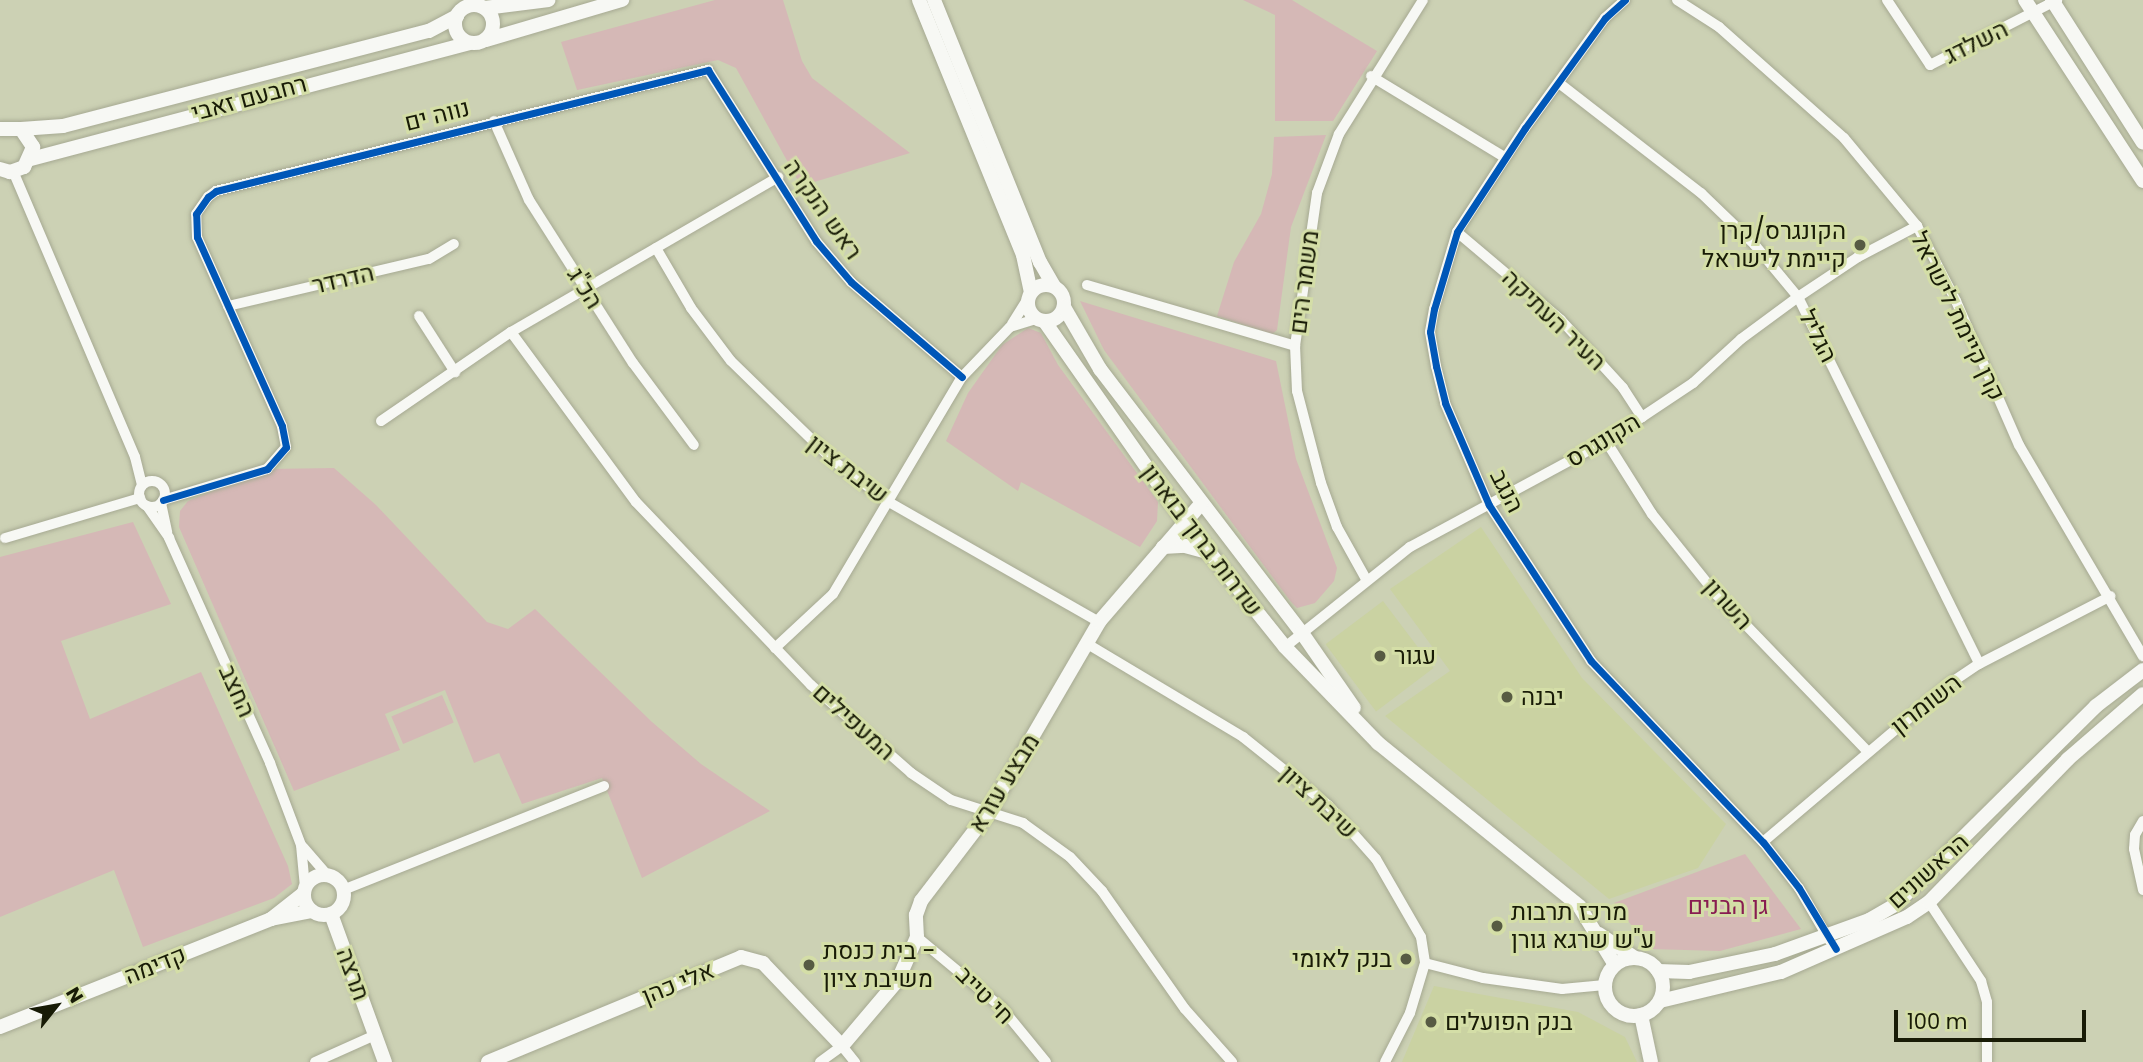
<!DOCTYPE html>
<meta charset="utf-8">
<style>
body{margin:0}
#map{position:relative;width:2143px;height:1062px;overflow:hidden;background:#ccd1b4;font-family:Poppins,Heebo,sans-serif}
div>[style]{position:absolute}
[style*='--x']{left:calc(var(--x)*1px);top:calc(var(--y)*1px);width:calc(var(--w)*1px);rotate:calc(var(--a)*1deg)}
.built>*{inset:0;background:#cad2a2;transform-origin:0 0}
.green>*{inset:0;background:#d5b8b6;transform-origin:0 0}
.roads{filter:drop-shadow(0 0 2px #a6a992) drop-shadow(0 0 2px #a6a992)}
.street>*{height:10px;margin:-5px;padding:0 5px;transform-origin:5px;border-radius:5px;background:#f7f8f4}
.street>.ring{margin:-5px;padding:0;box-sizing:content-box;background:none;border:10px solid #f7f8f4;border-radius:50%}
.secondary>*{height:14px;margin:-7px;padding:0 7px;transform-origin:7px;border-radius:7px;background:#f7f8f4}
.secondary>.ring{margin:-7px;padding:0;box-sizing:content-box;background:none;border:14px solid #f7f8f4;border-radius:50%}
.cycleway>*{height:7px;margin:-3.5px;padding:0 3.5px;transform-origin:3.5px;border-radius:3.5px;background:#0057b8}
.dots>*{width:19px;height:19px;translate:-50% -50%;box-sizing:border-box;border:4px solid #d4dea7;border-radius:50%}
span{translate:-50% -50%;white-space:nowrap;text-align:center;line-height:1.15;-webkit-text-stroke:6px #d4dea7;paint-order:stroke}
.street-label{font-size:24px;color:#181b06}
.poi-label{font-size:24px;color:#181b06}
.right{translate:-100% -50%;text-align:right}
.left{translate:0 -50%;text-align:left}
.park-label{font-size:24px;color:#881d51}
.north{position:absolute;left:21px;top:971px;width:70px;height:70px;-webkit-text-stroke:5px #d4dea7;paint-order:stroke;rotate:59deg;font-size:19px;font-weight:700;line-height:28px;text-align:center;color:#181b06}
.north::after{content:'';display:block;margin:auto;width:24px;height:32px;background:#181b06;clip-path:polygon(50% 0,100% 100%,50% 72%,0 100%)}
.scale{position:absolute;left:1894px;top:1010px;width:192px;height:32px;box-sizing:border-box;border:4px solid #181b06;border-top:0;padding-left:9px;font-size:21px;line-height:24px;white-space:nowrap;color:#181b06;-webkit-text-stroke:5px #d4dea7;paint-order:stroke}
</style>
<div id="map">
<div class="built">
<div style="clip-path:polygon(1481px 527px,1582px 678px,1726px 824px,1698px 868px,1609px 899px,1385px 716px,1450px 671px,1390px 589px)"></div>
<div style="left:1383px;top:601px;width:84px;height:72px;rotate:53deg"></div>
<div style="clip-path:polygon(1434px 986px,1578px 1012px,1625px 1037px,1637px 1062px,1402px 1062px)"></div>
</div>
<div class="green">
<div style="clip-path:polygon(715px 0,783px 0,802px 61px,812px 78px,910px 153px,801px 186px,736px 68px,718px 60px,577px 90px,561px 42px)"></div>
<div style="clip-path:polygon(1243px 0,1292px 0,1377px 51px,1333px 121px,1275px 121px,1275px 15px)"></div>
<div style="clip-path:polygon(1326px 135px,1291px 227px,1277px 330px,1272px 334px,1217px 316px,1234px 262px,1261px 214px,1272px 174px,1274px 137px)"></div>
<div style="clip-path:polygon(1080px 301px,1276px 361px,1296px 459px,1337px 568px,1334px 581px,1315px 603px,1297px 608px,1291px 602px,1104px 350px)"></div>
<div style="clip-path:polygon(1028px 328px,1041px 333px,1058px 365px,1158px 502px,1157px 521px,1140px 547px,1021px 482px,1018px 491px,946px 441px,968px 393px,1002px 345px)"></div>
<div style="clip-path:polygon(334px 468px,376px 505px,487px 622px,508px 629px,535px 609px,652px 722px,701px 764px,770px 811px,642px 878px,602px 778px,522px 804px,499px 753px,474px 763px,445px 690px,385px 714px,400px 750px,294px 791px,179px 527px,180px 511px,188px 501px,267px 469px)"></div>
<div style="clip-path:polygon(133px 522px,171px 604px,61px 641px,90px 719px,201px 672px,288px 866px,292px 884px,274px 898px,143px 947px,114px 870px,0 917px,0 557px)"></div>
<div style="left:442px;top:695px;width:30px;height:55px;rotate:67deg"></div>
<div style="clip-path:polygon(1745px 854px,1801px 929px,1720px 951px,1650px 949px,1614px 903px)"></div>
</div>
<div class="roads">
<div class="street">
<div style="--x:469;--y:0;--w:5;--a:68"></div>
<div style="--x:1625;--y:0;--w:27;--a:138"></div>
<div style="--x:1605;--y:18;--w:136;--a:126"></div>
<div style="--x:1525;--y:128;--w:124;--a:123.2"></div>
<div style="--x:1457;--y:232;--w:80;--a:106.6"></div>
<div style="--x:1434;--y:309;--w:23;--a:100"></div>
<div style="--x:1430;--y:332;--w:35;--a:80"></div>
<div style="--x:1436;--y:366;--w:38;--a:76"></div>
<div style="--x:1445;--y:403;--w:111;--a:66.7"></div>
<div style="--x:1489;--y:505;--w:186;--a:56.8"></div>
<div style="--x:1591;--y:661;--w:250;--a:46.5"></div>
<div style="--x:1763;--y:842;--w:58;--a:52"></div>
<div style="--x:1799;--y:888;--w:61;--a:59.7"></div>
<div style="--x:1677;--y:0;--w:50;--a:32.7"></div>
<div style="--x:1719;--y:27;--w:167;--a:41.6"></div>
<div style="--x:1844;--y:138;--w:114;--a:50.3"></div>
<div style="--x:1917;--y:226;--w:85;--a:62.5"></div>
<div style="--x:1956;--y:301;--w:157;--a:66.4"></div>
<div style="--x:2019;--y:445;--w:245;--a:59.6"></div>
<div style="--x:1887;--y:0;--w:78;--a:56.5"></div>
<div style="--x:1930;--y:65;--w:143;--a:-27.1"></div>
<div style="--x:1371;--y:76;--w:156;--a:31.3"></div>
<div style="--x:1559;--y:83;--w:180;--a:37.8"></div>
<div style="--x:1701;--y:193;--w:74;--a:43.9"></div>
<div style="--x:1754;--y:244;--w:69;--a:50.3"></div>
<div style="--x:1798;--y:297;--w:409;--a:63.7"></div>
<div style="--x:494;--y:121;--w:86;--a:66.1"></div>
<div style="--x:529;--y:200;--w:193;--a:57.5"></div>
<div style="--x:633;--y:363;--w:102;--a:53.4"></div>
<div style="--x:13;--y:171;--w:311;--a:66.9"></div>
<div style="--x:135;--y:457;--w:29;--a:76"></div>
<div style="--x:1457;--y:232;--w:136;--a:40.2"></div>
<div style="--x:1561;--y:320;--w:92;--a:47.6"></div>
<div style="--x:1623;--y:388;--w:35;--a:57"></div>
<div style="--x:656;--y:248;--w:69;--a:59.7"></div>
<div style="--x:691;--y:308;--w:66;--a:53"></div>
<div style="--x:731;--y:361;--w:145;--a:44.2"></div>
<div style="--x:835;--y:462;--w:65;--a:36.9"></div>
<div style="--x:887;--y:501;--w:244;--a:29.7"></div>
<div style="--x:1087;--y:285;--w:217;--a:16.3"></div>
<div style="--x:228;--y:306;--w:206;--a:-13.2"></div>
<div style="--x:429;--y:259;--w:29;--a:-31"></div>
<div style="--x:419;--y:316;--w:67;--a:57.3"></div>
<div style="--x:1012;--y:324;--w:28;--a:-58"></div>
<div style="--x:511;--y:332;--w:211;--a:53.7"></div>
<div style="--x:636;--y:502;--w:253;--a:46.3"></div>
<div style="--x:811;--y:685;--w:133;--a:41.3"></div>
<div style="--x:911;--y:773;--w:48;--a:34"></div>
<div style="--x:951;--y:800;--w:76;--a:17.7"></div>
<div style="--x:1023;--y:823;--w:58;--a:35.9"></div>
<div style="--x:1070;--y:857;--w:47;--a:46.7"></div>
<div style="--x:1102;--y:891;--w:144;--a:54.9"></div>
<div style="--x:1185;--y:1009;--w:71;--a:48.4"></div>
<div style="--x:381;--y:421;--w:158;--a:-34.4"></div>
<div style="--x:511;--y:332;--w:309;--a:-30.1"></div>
<div style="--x:1606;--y:441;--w:86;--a:57.8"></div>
<div style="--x:1652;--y:514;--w:104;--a:51.3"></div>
<div style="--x:1717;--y:595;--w:218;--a:46.1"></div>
<div class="ring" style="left:139px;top:481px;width:16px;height:16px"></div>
<div style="--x:163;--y:500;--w:109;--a:-16.6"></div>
<div style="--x:267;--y:469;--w:29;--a:-49"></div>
<div style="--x:286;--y:447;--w:21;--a:-101"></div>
<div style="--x:282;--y:426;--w:207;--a:-114.2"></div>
<div style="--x:197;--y:237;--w:23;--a:-92"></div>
<div style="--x:196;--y:214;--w:21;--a:-55"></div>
<div style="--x:208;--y:197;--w:10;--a:-37"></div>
<div style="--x:216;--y:191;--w:507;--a:-13.82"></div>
<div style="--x:708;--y:70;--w:202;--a:57.7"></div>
<div style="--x:816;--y:241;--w:54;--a:49.5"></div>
<div style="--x:851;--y:282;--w:146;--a:40.6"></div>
<div style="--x:161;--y:503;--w:30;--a:78"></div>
<div style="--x:147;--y:506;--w:39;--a:55"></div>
<div style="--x:169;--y:538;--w:247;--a:65.8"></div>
<div style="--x:270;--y:763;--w:88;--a:69.3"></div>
<div style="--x:301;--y:845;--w:42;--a:84.6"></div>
<div style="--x:5;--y:538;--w:141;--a:-16.5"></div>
<div style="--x:1366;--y:579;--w:60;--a:-119.1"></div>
<div style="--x:1337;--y:527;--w:47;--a:-110"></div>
<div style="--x:1321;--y:483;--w:95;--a:-104.6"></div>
<div style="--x:1297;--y:391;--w:45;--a:-92.5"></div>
<div style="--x:1295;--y:346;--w:155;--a:-81.8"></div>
<div style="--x:1317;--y:193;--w:63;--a:-69.6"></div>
<div style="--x:1339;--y:134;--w:158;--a:-57.9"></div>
<div style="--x:1086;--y:643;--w:183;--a:30.9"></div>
<div style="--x:1243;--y:737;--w:109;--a:38.7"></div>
<div style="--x:1328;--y:805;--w:72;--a:48.4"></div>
<div style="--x:1376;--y:859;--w:90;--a:60"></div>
<div style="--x:1421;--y:937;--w:26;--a:81"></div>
<div style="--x:1425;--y:963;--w:52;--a:106.7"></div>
<div style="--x:1410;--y:1013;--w:55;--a:117"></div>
<div style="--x:1285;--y:647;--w:160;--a:-38.7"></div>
<div style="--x:1410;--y:547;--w:223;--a:-28.4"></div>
<div style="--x:1606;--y:441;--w:105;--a:-33.7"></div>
<div style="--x:1693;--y:383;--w:65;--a:-42.5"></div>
<div style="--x:1741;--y:339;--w:71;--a:-36.4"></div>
<div style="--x:1798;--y:297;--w:72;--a:-33.7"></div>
<div style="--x:1858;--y:257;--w:67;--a:-27.7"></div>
<div style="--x:775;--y:648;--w:79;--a:-43"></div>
<div style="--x:833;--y:594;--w:252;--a:-59.3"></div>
<div style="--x:962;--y:377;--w:69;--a:-46.2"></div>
<div style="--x:1010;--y:327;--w:28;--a:-17"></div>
<div style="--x:2143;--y:821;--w:16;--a:120"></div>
<div style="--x:2135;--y:835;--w:14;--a:94"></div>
<div style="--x:2134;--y:849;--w:42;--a:77.6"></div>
<div style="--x:1763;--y:842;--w:244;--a:-40.3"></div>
<div style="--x:1949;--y:684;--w:36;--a:-34"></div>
<div style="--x:1979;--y:664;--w:148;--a:-27.3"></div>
<div style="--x:303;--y:847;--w:37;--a:49"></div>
<div style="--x:343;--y:890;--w:281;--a:-21.7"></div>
<div style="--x:1929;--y:902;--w:95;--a:56.6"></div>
<div style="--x:1981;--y:981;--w:22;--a:74"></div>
<div style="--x:1987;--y:1002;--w:60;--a:90"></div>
<div style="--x:917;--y:937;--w:109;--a:39.8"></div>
<div style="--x:1001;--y:1007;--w:71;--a:50.7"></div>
<div style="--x:1425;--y:963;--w:60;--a:14.5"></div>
<div style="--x:1483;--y:978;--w:80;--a:7.9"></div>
<div style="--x:1562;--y:989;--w:43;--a:-5.3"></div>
<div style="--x:315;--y:1062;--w:66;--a:-24.2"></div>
<div style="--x:820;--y:1062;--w:27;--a:-36"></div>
<div style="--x:842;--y:1046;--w:21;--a:51"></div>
</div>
<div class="secondary">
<div style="--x:919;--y:0;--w:275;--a:67.8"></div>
<div style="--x:1023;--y:255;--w:38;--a:78"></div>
<div style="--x:934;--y:0;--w:283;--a:68"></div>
<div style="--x:1040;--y:262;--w:28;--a:60"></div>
<div style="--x:2025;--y:0;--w:216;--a:56.9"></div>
<div style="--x:2052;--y:0;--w:169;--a:57.5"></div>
<div class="ring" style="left:455px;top:5px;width:24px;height:24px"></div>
<div style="--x:485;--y:8;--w:64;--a:-7.2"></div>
<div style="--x:486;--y:40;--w:142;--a:-16.4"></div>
<div style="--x:0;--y:129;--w:21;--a:0"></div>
<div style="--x:21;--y:129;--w:22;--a:56"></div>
<div style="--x:33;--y:147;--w:22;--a:114"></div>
<div style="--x:24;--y:167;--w:15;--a:160"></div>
<div style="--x:10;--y:172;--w:10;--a:-163"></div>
<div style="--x:21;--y:129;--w:42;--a:-4.1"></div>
<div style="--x:63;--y:126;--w:378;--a:-14.6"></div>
<div style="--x:429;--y:31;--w:32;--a:-28"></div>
<div style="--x:31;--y:159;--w:453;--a:-14.8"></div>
<div class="ring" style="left:1028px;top:285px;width:22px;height:22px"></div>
<div style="--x:1064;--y:307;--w:72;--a:59.9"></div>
<div style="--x:1100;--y:369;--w:332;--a:52.6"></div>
<div style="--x:1302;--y:633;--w:91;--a:55.3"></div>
<div style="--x:1045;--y:322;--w:244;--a:55"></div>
<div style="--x:1185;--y:522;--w:160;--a:51.3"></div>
<div style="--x:1285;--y:647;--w:134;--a:45.9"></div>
<div style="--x:1378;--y:743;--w:259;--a:39"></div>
<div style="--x:1579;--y:906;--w:69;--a:58.6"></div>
<div style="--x:1163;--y:547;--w:22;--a:-3"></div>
<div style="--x:1185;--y:546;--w:24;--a:15"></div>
<div class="ring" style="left:304px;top:875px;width:26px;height:26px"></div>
<div style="--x:331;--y:914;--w:158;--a:70"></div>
<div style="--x:271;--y:919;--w:42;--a:-38.2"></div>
<div style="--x:1599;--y:934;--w:43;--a:33.7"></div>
<div class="ring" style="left:1605px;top:958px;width:44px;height:44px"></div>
<div style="--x:1658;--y:971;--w:31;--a:2"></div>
<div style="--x:1689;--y:972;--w:88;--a:-11.8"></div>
<div style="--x:1775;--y:954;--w:100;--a:-19.9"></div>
<div style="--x:1869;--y:920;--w:30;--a:-30"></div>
<div style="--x:1895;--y:905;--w:283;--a:-44.7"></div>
<div style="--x:2096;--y:706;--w:59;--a:-37.5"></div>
<div style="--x:1660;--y:1001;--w:124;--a:-13.5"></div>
<div style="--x:1781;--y:972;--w:137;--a:-23.6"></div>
<div style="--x:1907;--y:917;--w:27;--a:-34"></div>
<div style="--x:1929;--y:902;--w:199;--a:-45.8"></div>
<div style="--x:2068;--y:759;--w:99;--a:-40.9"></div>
<div style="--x:1641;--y:1015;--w:48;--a:78"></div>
<div style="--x:0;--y:1027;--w:292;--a:-21.7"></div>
<div style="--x:271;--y:919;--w:42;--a:-11"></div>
<div style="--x:488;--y:1062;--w:274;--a:-22.5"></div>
<div style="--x:741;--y:957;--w:23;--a:15"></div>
<div style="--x:763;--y:963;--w:115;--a:46.4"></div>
<div style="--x:842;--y:1046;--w:87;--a:-49.7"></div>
<div style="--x:898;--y:980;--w:47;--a:-66.2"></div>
<div style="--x:917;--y:937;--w:22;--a:-93"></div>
<div style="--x:916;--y:915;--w:15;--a:-70"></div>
<div style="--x:921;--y:901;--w:111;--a:-52.7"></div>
<div style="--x:988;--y:813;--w:221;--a:-59.8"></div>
<div style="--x:1099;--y:622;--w:156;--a:-49.2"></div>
</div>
</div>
<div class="cycleway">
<div style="--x:1625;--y:0;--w:27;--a:138"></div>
<div style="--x:1605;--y:18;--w:136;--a:126"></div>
<div style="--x:1525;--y:128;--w:124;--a:123.2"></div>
<div style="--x:1457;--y:232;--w:80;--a:106.6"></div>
<div style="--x:1434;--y:309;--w:23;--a:100"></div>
<div style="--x:1430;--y:332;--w:35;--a:80"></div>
<div style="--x:1436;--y:366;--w:38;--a:76"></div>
<div style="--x:1445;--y:403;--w:111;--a:66.7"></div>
<div style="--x:1489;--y:505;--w:186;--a:56.8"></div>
<div style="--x:1591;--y:661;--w:250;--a:46.5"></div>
<div style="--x:1763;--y:842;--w:58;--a:52"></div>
<div style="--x:1799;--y:888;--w:71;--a:58.8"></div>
<div style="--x:163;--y:500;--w:109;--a:-16.6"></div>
<div style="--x:267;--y:469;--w:29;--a:-49"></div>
<div style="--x:286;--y:447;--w:21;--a:-101"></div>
<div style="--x:282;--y:426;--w:207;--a:-114.2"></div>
<div style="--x:197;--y:237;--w:23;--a:-92"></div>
<div style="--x:196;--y:214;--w:21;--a:-55"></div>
<div style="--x:208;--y:197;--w:10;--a:-37"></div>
<div style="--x:216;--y:191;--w:507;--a:-13.82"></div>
<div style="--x:708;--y:70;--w:202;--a:57.7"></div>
<div style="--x:816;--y:241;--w:54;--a:49.5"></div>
<div style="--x:851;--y:282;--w:146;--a:40.6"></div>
</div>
<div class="dots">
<div style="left:1860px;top:245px;background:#575b43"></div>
<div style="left:1380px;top:656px;background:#575b43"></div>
<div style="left:1507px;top:697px;background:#575b43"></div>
<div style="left:1497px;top:926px;background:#575b43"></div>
<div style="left:1406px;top:959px;background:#575b43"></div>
<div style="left:809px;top:965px;background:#575b43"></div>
<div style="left:1431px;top:1022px;background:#575b43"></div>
</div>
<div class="street-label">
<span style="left:1976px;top:42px;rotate:-26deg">השלדג</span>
<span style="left:249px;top:98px;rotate:-15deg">רחבעם זאבי</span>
<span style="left:437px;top:115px;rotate:-14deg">נווה ים</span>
<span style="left:823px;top:209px;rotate:55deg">ראש הנקרה</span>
<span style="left:343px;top:279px;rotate:-13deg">הדרדר</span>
<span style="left:1304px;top:282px;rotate:-83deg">משמר הים</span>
<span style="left:585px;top:288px;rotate:58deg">הכ"ג</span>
<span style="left:1958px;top:316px;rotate:64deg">קרן קיימת לישראל</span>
<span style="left:1554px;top:320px;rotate:44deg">העיר העתיקה</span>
<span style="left:1818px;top:336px;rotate:63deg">הגליל</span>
<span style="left:1603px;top:440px;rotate:-31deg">הקונגרס</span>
<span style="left:848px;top:469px;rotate:38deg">שיבת ציון</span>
<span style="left:1507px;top:491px;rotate:63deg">הנגב</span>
<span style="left:1202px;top:540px;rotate:53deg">שדרות ברוך בוארון</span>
<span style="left:1728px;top:604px;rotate:48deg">השרון</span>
<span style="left:237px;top:691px;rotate:66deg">החצב</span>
<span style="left:1926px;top:704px;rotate:-38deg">השומרון</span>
<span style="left:854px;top:722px;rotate:42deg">המעפילים</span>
<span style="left:1004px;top:783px;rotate:-58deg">מבצע עזרא</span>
<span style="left:1319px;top:802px;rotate:43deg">שיבת ציון</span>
<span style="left:1928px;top:871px;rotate:-42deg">הראשונים</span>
<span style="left:155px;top:965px;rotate:-22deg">קדימה</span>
<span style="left:353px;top:974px;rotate:70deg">תרצה</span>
<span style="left:678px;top:983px;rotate:-22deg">אלי כהן</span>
<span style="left:985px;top:995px;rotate:45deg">חי טייב</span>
</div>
<div class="poi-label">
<span class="right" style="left:1846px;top:245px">הקונגרס/קרן<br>קיימת לישראל</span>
<span class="left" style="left:1394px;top:656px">עגור</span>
<span class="left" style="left:1521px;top:697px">יבנה</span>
<span class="left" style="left:1511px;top:926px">מרכז תרבות<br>ע"ש שרגא גורן</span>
<span class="left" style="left:823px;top:965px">בית כנסת -<br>משיבת ציון</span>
<span class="right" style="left:1392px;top:959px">בנק לאומי</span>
<span class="left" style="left:1445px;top:1022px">בנק הפועלים</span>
</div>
<div class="park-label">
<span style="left:1728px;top:906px">גן הבנים</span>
</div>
<div class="north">N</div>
<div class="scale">100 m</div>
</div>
